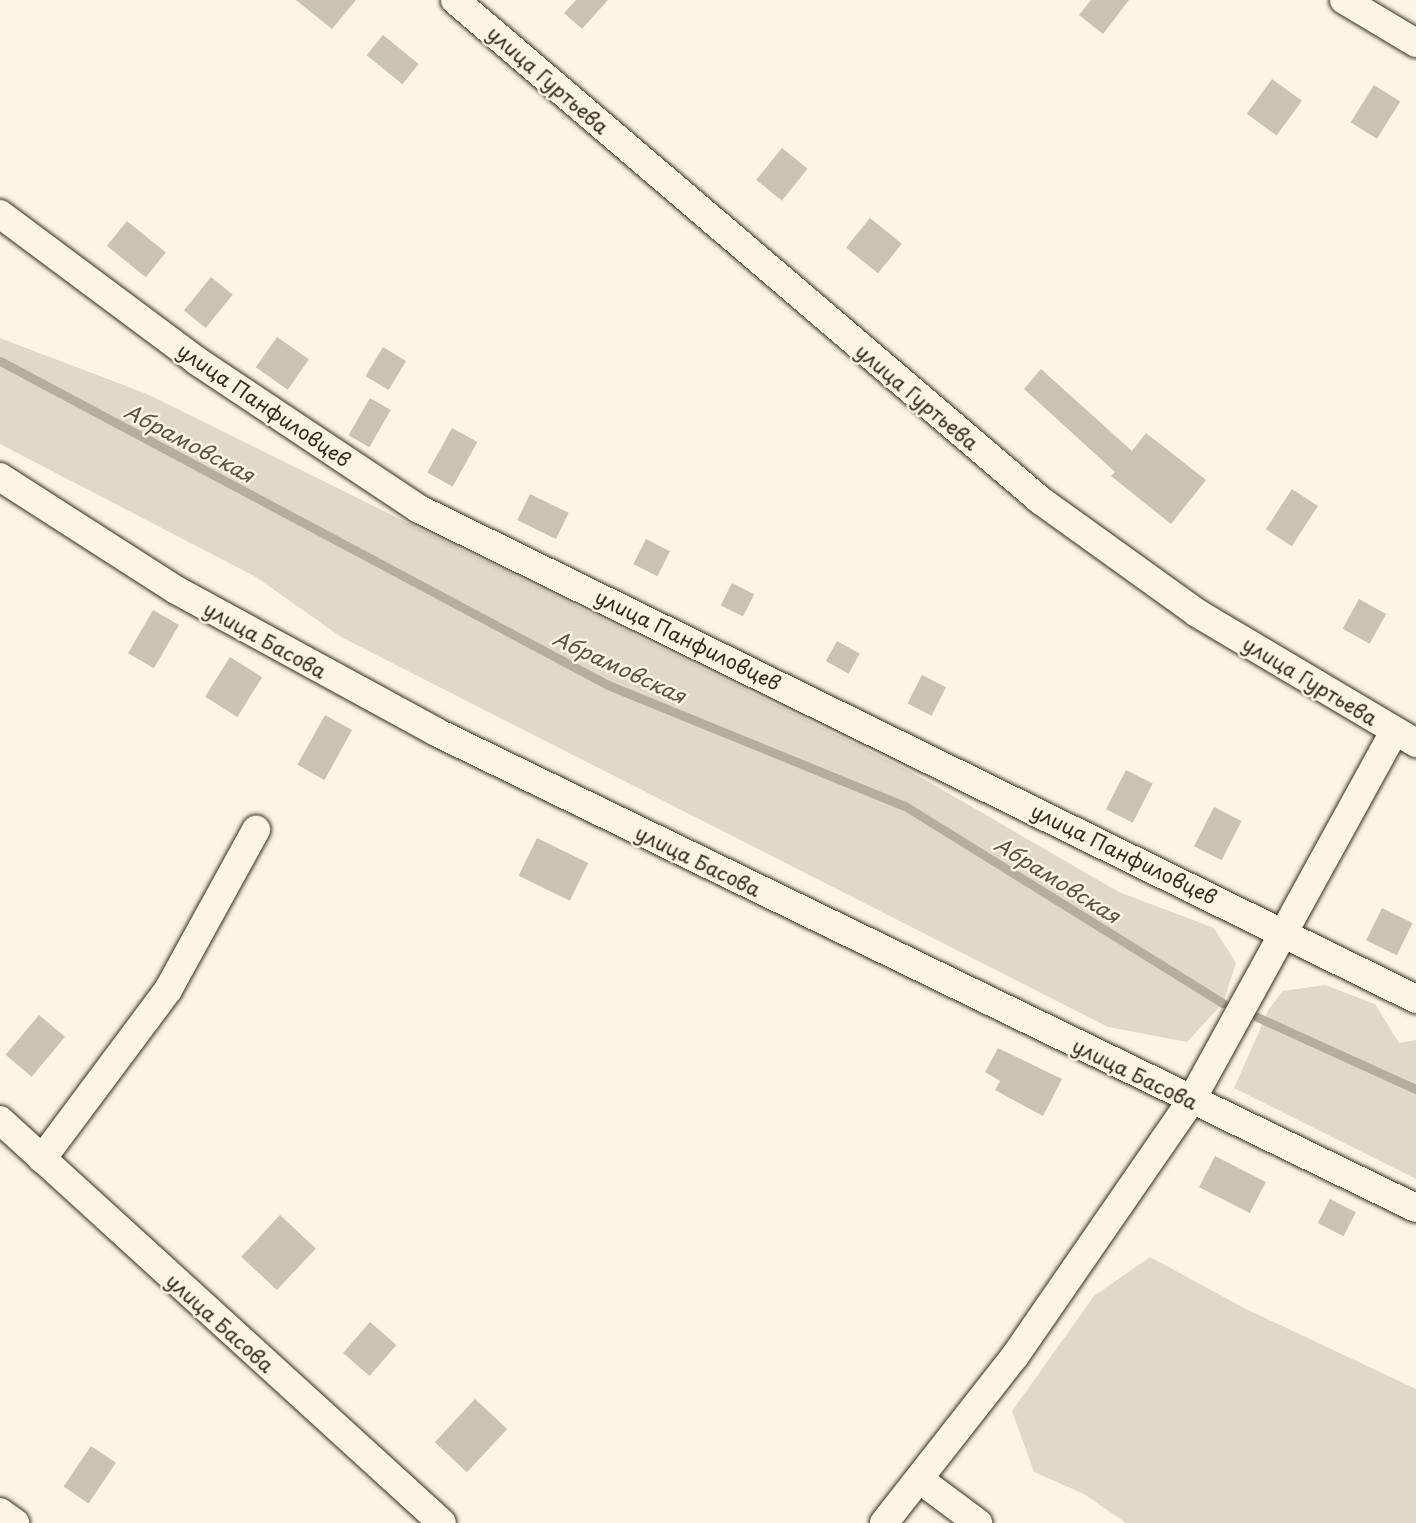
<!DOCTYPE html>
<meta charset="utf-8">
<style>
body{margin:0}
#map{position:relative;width:1416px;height:1523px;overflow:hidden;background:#fcf5e5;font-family:"Playpen Sans",sans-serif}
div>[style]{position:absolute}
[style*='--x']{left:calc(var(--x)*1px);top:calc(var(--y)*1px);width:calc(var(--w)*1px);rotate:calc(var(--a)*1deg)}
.green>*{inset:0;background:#e0d8c8}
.stream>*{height:9px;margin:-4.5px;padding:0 4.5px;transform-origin:4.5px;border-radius:4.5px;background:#b7ad9e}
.building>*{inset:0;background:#ccc2b3;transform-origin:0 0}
.roads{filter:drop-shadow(0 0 2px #3b2a1e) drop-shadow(0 0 2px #3b2a1e)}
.minor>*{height:28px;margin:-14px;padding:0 14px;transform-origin:14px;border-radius:14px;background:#fcf5e5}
span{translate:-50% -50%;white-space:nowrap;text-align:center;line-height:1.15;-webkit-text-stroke:5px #fcf5e5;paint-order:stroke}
.street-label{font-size:20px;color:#3b2a1e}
.water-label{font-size:21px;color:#605144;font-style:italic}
</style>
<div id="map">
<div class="green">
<div style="clip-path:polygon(0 338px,147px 394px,908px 770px,1119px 892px,1214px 928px,1236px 963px,1223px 1003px,1187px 1042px,1108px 1027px,341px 637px,256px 577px,0 444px)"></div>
<div style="clip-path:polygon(1325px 985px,1375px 1004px,1399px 1043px,1416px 1040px,1416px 1179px,1234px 1088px,1269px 1009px,1283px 991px)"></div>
<div style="clip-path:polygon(1150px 1257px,1246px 1309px,1416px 1389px,1416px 1523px,1126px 1523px,1084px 1494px,1034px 1472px,1012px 1411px,1094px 1296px)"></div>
</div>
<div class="stream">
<div style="--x:0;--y:361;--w:689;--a:28.05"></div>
<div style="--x:608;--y:685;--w:321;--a:22.2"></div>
<div style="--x:905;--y:806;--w:374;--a:31.8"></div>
<div style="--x:1257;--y:1017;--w:175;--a:24.4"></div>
</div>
<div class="building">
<div style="clip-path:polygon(296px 0,356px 0,332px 29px)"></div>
<div style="clip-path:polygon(576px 0,608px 0,582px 29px,564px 13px)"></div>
<div style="clip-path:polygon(1091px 0,1129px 0,1103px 34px,1079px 15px)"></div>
<div style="left:383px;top:35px;width:46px;height:26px;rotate:39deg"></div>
<div style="left:1272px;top:79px;width:37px;height:43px;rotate:36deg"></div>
<div style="left:1374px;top:85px;width:31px;height:44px;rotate:32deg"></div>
<div style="left:782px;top:148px;width:33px;height:41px;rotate:39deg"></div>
<div style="left:870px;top:218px;width:41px;height:38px;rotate:39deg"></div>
<div style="left:127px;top:221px;width:50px;height:32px;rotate:39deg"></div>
<div style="left:211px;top:277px;width:28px;height:43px;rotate:39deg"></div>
<div style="left:277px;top:337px;width:39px;height:37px;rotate:35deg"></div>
<div style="left:383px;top:347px;width:27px;height:34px;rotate:31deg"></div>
<div style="clip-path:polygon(1041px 369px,1132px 451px,1146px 433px,1206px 480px,1171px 524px,1111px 476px,1115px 472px,1024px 389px)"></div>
<div style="left:370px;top:398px;width:24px;height:43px;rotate:30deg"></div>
<div style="left:452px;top:428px;width:29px;height:51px;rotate:29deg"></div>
<div style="left:1292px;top:489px;width:31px;height:48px;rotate:33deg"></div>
<div style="left:530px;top:494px;width:43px;height:29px;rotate:26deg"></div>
<div style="left:646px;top:539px;width:27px;height:28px;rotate:27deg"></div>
<div style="left:732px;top:583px;width:25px;height:25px;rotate:27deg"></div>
<div style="left:1359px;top:599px;width:31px;height:34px;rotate:29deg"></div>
<div style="left:153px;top:610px;width:30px;height:50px;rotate:30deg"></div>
<div style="left:837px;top:641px;width:26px;height:23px;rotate:29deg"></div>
<div style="left:230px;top:657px;width:38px;height:47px;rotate:32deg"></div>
<div style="left:922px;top:675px;width:27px;height:32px;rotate:27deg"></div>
<div style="left:325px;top:715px;width:31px;height:57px;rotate:29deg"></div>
<div style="left:1126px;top:770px;width:30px;height:44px;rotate:27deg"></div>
<div style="left:1214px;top:807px;width:31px;height:44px;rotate:27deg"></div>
<div style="left:537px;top:838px;width:57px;height:42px;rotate:26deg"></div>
<div style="left:1382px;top:908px;width:34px;height:36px;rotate:26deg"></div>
<div style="left:39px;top:1015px;width:34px;height:52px;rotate:40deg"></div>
<div style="clip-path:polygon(998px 1048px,1062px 1079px,1043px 1116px,995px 1090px,1000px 1081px,985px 1072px)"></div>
<div style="left:1215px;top:1156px;width:57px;height:35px;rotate:27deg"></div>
<div style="left:1330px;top:1199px;width:29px;height:27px;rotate:27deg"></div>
<div style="left:280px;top:1215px;width:49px;height:57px;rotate:43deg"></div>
<div style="left:370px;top:1322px;width:35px;height:41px;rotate:41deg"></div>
<div style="left:475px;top:1399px;width:44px;height:59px;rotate:43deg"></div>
<div style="left:91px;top:1446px;width:30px;height:49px;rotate:34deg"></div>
</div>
<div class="roads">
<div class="minor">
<div style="--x:455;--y:0;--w:770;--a:40.52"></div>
<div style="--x:1040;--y:500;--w:193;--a:35.7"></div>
<div style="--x:1197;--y:613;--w:255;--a:30.7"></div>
<div style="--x:1344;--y:0;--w:84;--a:30.8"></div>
<div style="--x:0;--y:214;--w:246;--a:36.7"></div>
<div style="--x:197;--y:361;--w:267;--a:33.7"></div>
<div style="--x:419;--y:509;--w:1111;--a:26.17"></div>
<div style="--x:0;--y:477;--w:209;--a:32.7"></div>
<div style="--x:176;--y:590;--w:296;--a:28.6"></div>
<div style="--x:436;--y:732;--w:1089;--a:25.91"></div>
<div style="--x:0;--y:1120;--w:598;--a:42.36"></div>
<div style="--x:42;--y:1159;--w:211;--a:-53.3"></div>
<div style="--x:168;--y:990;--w:183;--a:-61.2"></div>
<div style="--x:919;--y:1479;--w:74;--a:36.7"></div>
<div style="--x:0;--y:1512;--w:19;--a:36"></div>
<div style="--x:884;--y:1523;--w:212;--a:-51.9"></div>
<div style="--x:1015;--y:1356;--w:310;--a:-55.4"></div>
<div style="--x:1191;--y:1101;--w:422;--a:-61.2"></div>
</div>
</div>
<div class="street-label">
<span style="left:548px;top:80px;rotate:41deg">улица Гуртьева</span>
<span style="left:917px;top:397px;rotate:40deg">улица Гуртьева</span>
<span style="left:264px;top:405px;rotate:34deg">улица Панфиловцев</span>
<span style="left:265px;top:640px;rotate:29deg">улица Басова</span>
<span style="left:688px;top:640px;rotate:26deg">улица Панфиловцев</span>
<span style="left:1310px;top:681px;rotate:31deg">улица Гуртьева</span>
<span style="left:1124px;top:854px;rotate:26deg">улица Панфиловцев</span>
<span style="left:698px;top:861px;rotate:26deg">улица Басова</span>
<span style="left:1135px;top:1074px;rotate:26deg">улица Басова</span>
<span style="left:220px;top:1323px;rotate:42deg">улица Басова</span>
</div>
<div class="water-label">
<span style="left:190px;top:442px;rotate:28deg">Абрамовская</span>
<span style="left:620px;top:666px;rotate:25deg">Абрамовская</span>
<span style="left:1058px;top:879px;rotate:32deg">Абрамовская</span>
</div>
</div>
